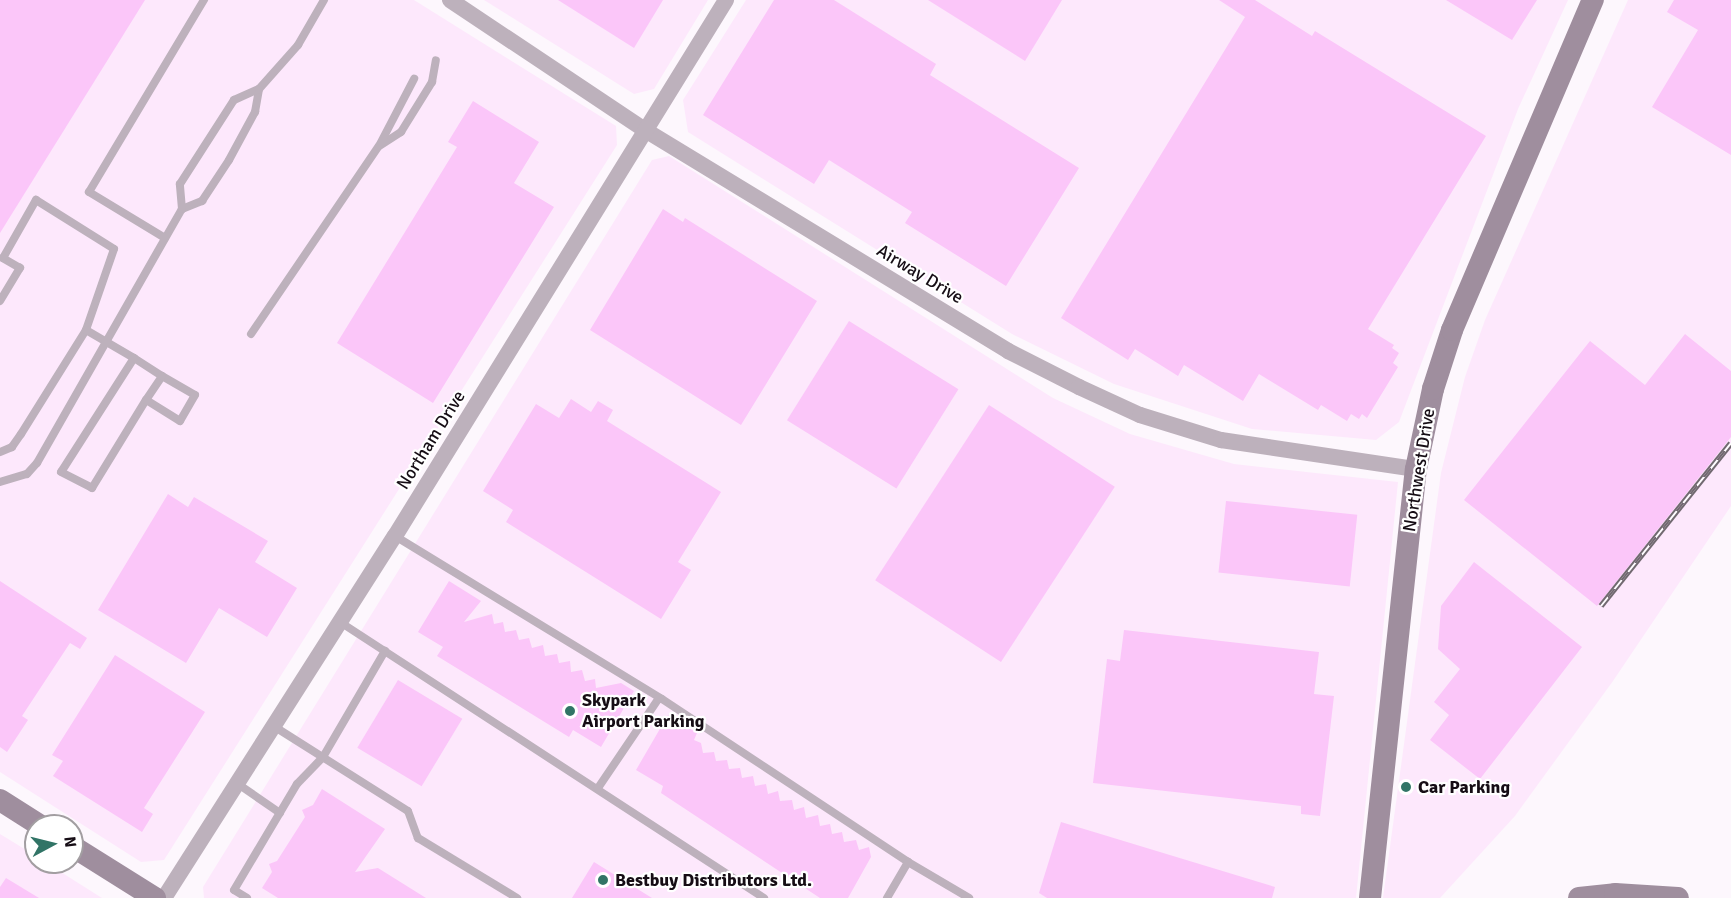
<!DOCTYPE html>
<style>
body{margin:0}
#map{position:relative;width:1731px;height:898px;overflow:hidden;background:#fdf7fd;font-family:Signika,sans-serif}
div>[style]{position:absolute}
[style*='--x']{left:calc(var(--x)*1px);top:calc(var(--y)*1px);width:calc(var(--w)*1px);rotate:calc(var(--a)*1deg)}
.built>*{inset:0;background:#fde8fc}
.building>*{inset:0;background:#fbc6f9;transform-origin:0 0}
.lane>*{height:8px;margin:-4px;padding:0 4px;transform-origin:4px;border-radius:4px;background:#bdb1bc}
.street>*{height:16px;margin:-8px;padding:0 8px;transform-origin:8px;border-radius:8px;background:#bdb1bc}
.secondary>*{height:22px;margin:-11px;padding:0 11px;transform-origin:11px;border-radius:11px;background:#9f8e9e}
.rail>*{height:6px;margin-top:-3px;transform-origin:0;background:repeating-linear-gradient(90deg,#fff 0 11px,#716970 0 22px);box-sizing:border-box;border-block:2px solid #716970}
.dots>*{width:16px;height:16px;translate:-50% -50%;box-sizing:border-box;border:3px solid #fff;border-radius:50%}
span{translate:-50% -50%;white-space:nowrap;text-align:center;line-height:1.15;-webkit-text-stroke:4.5px #fff;paint-order:stroke}
.street-label{font-size:18px;color:#160d15}
.poi-label{font-size:18px;color:#160d15;font-weight:700}
.left{translate:0 -50%;text-align:left}
.north{position:absolute;left:24px;top:814px;width:60px;height:60px;box-sizing:border-box;background:#fff;border:2px solid #a29ea1;border-radius:50%;rotate:83deg;font-size:16px;font-weight:700;line-height:24px;text-align:center;color:#160d15}
.north::after{content:'';display:block;margin:auto;width:21px;height:27px;background:#317466;clip-path:polygon(50% 0,100% 100%,50% 72%,0 100%)}
</style>
<div id="map">
<div class="built">
<div style="clip-path:polygon(0 0,414px 0,616px 126px,617px 145px,164px 860px,141px 862px,0 772px)"></div>
<div style="clip-path:polygon(484px 0,708px 0,654px 89px,634px 94px)"></div>
<div style="clip-path:polygon(746px 0,1568px 0,1518px 109px,1399px 422px,1376px 440px,1252px 429px,1114px 384px,1012px 334px,688px 132px,683px 100px)"></div>
<div style="clip-path:polygon(1628px 0,1731px 0,1731px 506px,1613px 681px,1515px 816px,1440px 898px,1383px 898px,1441px 473px,1465px 377px,1485px 320px)"></div>
<div style="clip-path:polygon(669px 156px,1053px 398px,1130px 434px,1234px 464px,1398px 482px,1356px 898px,204px 898px,203px 887px,652px 160px)"></div>
<div style="clip-path:polygon(0 834px,36px 856px,36px 862px,45px 862px,102px 898px,0 898px)"></div>
</div>
<div class="building">
<div style="clip-path:polygon(0 0,145px 0,0 233px)"></div>
<div style="clip-path:polygon(558px 0,663px 0,634px 48px)"></div>
<div style="clip-path:polygon(774px 0,834px 0,936px 64px,930px 75px,1079px 168px,1006px 286px,905px 223px,912px 212px,829px 160px,814px 184px,703px 115px)"></div>
<div style="clip-path:polygon(928px 0,1062px 0,1025px 61px)"></div>
<div style="clip-path:polygon(1219px 0,1255px 0,1312px 36px,1315px 31px,1486px 136px,1368px 329px,1394px 345px,1392px 348px,1399px 353px,1393px 363px,1398px 367px,1367px 418px,1362px 414px,1359px 419px,1351px 414px,1347px 421px,1321px 405px,1318px 410px,1259px 374px,1243px 401px,1184px 365px,1178px 376px,1135px 349px,1128px 360px,1061px 318px,1245px 17px)"></div>
<div style="clip-path:polygon(1446px 0,1537px 0,1512px 40px)"></div>
<div style="clip-path:polygon(1674px 0,1731px 0,1731px 155px,1652px 107px,1698px 30px,1667px 12px)"></div>
<div style="clip-path:polygon(473px 101px,539px 142px,514px 183px,554px 207px,433px 403px,337px 343px,457px 147px,448px 142px)"></div>
<div style="clip-path:polygon(663px 209px,683px 222px,685px 218px,817px 301px,741px 425px,590px 330px)"></div>
<div style="left:849px;top:321px;width:129px;height:117px;rotate:32deg"></div>
<div style="clip-path:polygon(1685px 334px,1731px 371px,1731px 437px,1597px 606px,1464px 500px,1590px 341px,1645px 385px)"></div>
<div style="clip-path:polygon(571px 399px,591px 412px,598px 401px,613px 410px,607px 421px,721px 492px,678px 562px,691px 570px,661px 619px,506px 522px,513px 510px,483px 491px,536px 404px,559px 418px)"></div>
<div style="left:989px;top:405px;width:150px;height:209px;rotate:33deg"></div>
<div style="clip-path:polygon(168px 494px,188px 507px,194px 497px,268px 541px,255px 562px,297px 588px,267px 637px,219px 608px,186px 663px,98px 610px)"></div>
<div style="left:1226px;top:501px;width:132px;height:72px;rotate:6deg"></div>
<div style="clip-path:polygon(1474px 562px,1582px 647px,1480px 779px,1430px 740px,1449px 715px,1434px 702px,1460px 669px,1438px 649px,1441px 606px)"></div>
<div style="clip-path:polygon(0 581px,87px 638px,80px 649px,70px 643px,22px 716px,28px 720px,7px 752px,0 747px)"></div>
<div style="clip-path:polygon(449px 581px,481px 601px,464px 622px,492px 614px,494px 624px,503px 622px,505px 632px,516px 630px,519px 640px,529px 638px,532px 648px,543px 645px,545px 656px,557px 654px,559px 663px,570px 661px,571px 672px,582px 670px,585px 681px,595px 679px,596px 688px,621px 683px,634px 691px,601px 747px,573px 730px,569px 737px,437px 656px,443px 647px,418px 632px)"></div>
<div style="clip-path:polygon(1124px 630px,1319px 652px,1314px 694px,1334px 696px,1320px 816px,1301px 814px,1301px 806px,1093px 783px,1107px 659px,1120px 661px)"></div>
<div style="clip-path:polygon(115px 655px,205px 712px,144px 808px,153px 814px,142px 832px,53px 776px,63px 761px,52px 755px)"></div>
<div style="left:398px;top:680px;width:75px;height:79px;rotate:31deg"></div>
<div style="clip-path:polygon(668px 715px,697px 733px,694px 740px,701px 743px,703px 753px,714px 752px,716px 761px,727px 760px,729px 769px,740px 768px,742px 778px,753px 776px,755px 786px,766px 784px,768px 794px,778px 791px,780px 801px,792px 800px,794px 810px,804px 807px,806px 818px,818px 815px,820px 826px,830px 824px,832px 834px,842px 832px,844px 842px,856px 840px,859px 850px,869px 847px,871px 857px,848px 898px,820px 898px,661px 793px,663px 786px,636px 770px)"></div>
<div style="clip-path:polygon(322px 789px,385px 829px,355px 872px,378px 868px,426px 898px,278px 898px,262px 888px,272px 872px,269px 864px,277px 861px,305px 817px,302px 810px,313px 805px)"></div>
<div style="clip-path:polygon(1061px 822px,1275px 887px,1272px 898px,1047px 898px,1039px 893px)"></div>
<div style="clip-path:polygon(594px 862px,652px 898px,572px 898px)"></div>
<div style="clip-path:polygon(6px 878px,39px 898px,0 898px,0 887px)"></div>
</div>
<div class="lane">
<div style="--x:381;--y:145;--w:24;--a:-33"></div>
<div style="--x:401;--y:132;--w:59;--a:-58.2"></div>
<div style="--x:432;--y:82;--w:22;--a:-80"></div>
<div style="--x:182;--y:209;--w:22;--a:-22"></div>
<div style="--x:202;--y:201;--w:49;--a:-56.6"></div>
<div style="--x:229;--y:160;--w:55;--a:-61.6"></div>
<div style="--x:255;--y:112;--w:23;--a:-80"></div>
<div style="--x:165;--y:238;--w:89;--a:-148.8"></div>
<div style="--x:89;--y:192;--w:224;--a:-59.1"></div>
<div style="--x:0;--y:301;--w:39;--a:-59"></div>
<div style="--x:20;--y:268;--w:20;--a:-150"></div>
<div style="--x:3;--y:258;--w:67;--a:-60.4"></div>
<div style="--x:36;--y:200;--w:92;--a:32.1"></div>
<div style="--x:114;--y:249;--w:86;--a:109.1"></div>
<div style="--x:86;--y:330;--w:123;--a:122"></div>
<div style="--x:21;--y:434;--w:16;--a:125"></div>
<div style="--x:12;--y:447;--w:13;--a:157"></div>
<div style="--x:86;--y:330;--w:56;--a:30.3"></div>
<div style="--x:134;--y:358;--w:135;--a:122.6"></div>
<div style="--x:61;--y:472;--w:35;--a:27"></div>
<div style="--x:92;--y:488;--w:103;--a:-58.5"></div>
<div style="--x:146;--y:400;--w:29;--a:-56"></div>
<div style="--x:162;--y:376;--w:38;--a:30"></div>
<div style="--x:195;--y:395;--w:30;--a:120"></div>
<div style="--x:180;--y:421;--w:40;--a:-148"></div>
<div style="--x:251;--y:334;--w:227;--a:-55.8"></div>
<div style="--x:379;--y:146;--w:76;--a:-62.4"></div>
<div style="--x:134;--y:358;--w:33;--a:33"></div>
<div style="--x:0;--y:482;--w:28;--a:-17"></div>
<div style="--x:27;--y:474;--w:15;--a:-48"></div>
<div style="--x:37;--y:463;--w:292;--a:-60.3"></div>
<div style="--x:182;--y:209;--w:25;--a:-95"></div>
<div style="--x:180;--y:184;--w:100;--a:-57.3"></div>
<div style="--x:234;--y:100;--w:27;--a:-24"></div>
<div style="--x:259;--y:89;--w:59;--a:-48.4"></div>
<div style="--x:298;--y:45;--w:52;--a:-60"></div>
<div style="--x:395;--y:536;--w:313;--a:31.4"></div>
<div style="--x:662;--y:699;--w:295;--a:33.5"></div>
<div style="--x:340;--y:622;--w:506;--a:33.06"></div>
<div style="--x:275;--y:727;--w:157;--a:32.3"></div>
<div style="--x:408;--y:811;--w:29;--a:70"></div>
<div style="--x:418;--y:838;--w:116;--a:31.2"></div>
<div style="--x:238;--y:784;--w:51;--a:34.6"></div>
<div style="--x:598;--y:788;--w:109;--a:-55.9"></div>
<div style="--x:247;--y:898;--w:15;--a:-148"></div>
<div style="--x:234;--y:890;--w:123;--a:-59.3"></div>
<div style="--x:297;--y:784;--w:37;--a:-46"></div>
<div style="--x:323;--y:757;--w:123;--a:-59.7"></div>
<div style="--x:887;--y:898;--w:42;--a:-59.7"></div>
<div style="--x:908;--y:862;--w:71;--a:30.5"></div>
</div>
<div class="street">
<div style="--x:450;--y:0;--w:234;--a:33.7"></div>
<div style="--x:645;--y:130;--w:425;--a:31.3"></div>
<div style="--x:1008;--y:351;--w:80;--a:26.9"></div>
<div style="--x:1079;--y:387;--w:67;--a:24.7"></div>
<div style="--x:1140;--y:415;--w:85;--a:17.2"></div>
<div style="--x:1221;--y:440;--w:197;--a:8.5"></div>
<div style="--x:164;--y:898;--w:429;--a:-57.5"></div>
<div style="--x:395;--y:536;--w:630;--a:-58.3"></div>
</div>
<div class="secondary">
<div style="--x:0;--y:800;--w:49;--a:32.4"></div>
<div style="--x:72;--y:846;--w:98;--a:32.1"></div>
<div style="--x:1370;--y:898;--w:431;--a:-83.9"></div>
<div style="--x:1416;--y:469;--w:82;--a:-78"></div>
<div style="--x:1433;--y:389;--w:62;--a:-72.1"></div>
<div style="--x:1452;--y:330;--w:359;--a:-66.9"></div>
<div style="--x:1579;--y:898;--w:36;--a:-6"></div>
<div style="--x:1615;--y:894;--w:63;--a:3.6"></div>
</div>
<div class="rail">
<div style="--x:1601;--y:606;--w:208;--a:-51.4"></div>
</div>
<div class="dots">
<div style="left:570px;top:711px;background:#317466"></div>
<div style="left:1406px;top:787px;background:#317466"></div>
<div style="left:603px;top:880px;background:#317466"></div>
</div>
<div class="street-label">
<span style="left:920px;top:274px;rotate:31deg">Airway Drive</span>
<span style="left:431px;top:440px;rotate:-58deg">Northam Drive</span>
<span style="left:1419px;top:470px;rotate:-81deg">Northwest Drive</span>
</div>
<div class="poi-label">
<span class="left" style="left:582px;top:711px">Skypark<br>Airport Parking</span>
<span class="left" style="left:1418px;top:787px">Car Parking</span>
<span class="left" style="left:615px;top:880px">Bestbuy Distributors Ltd.</span>
</div>
<div class="north">N</div>
</div>
